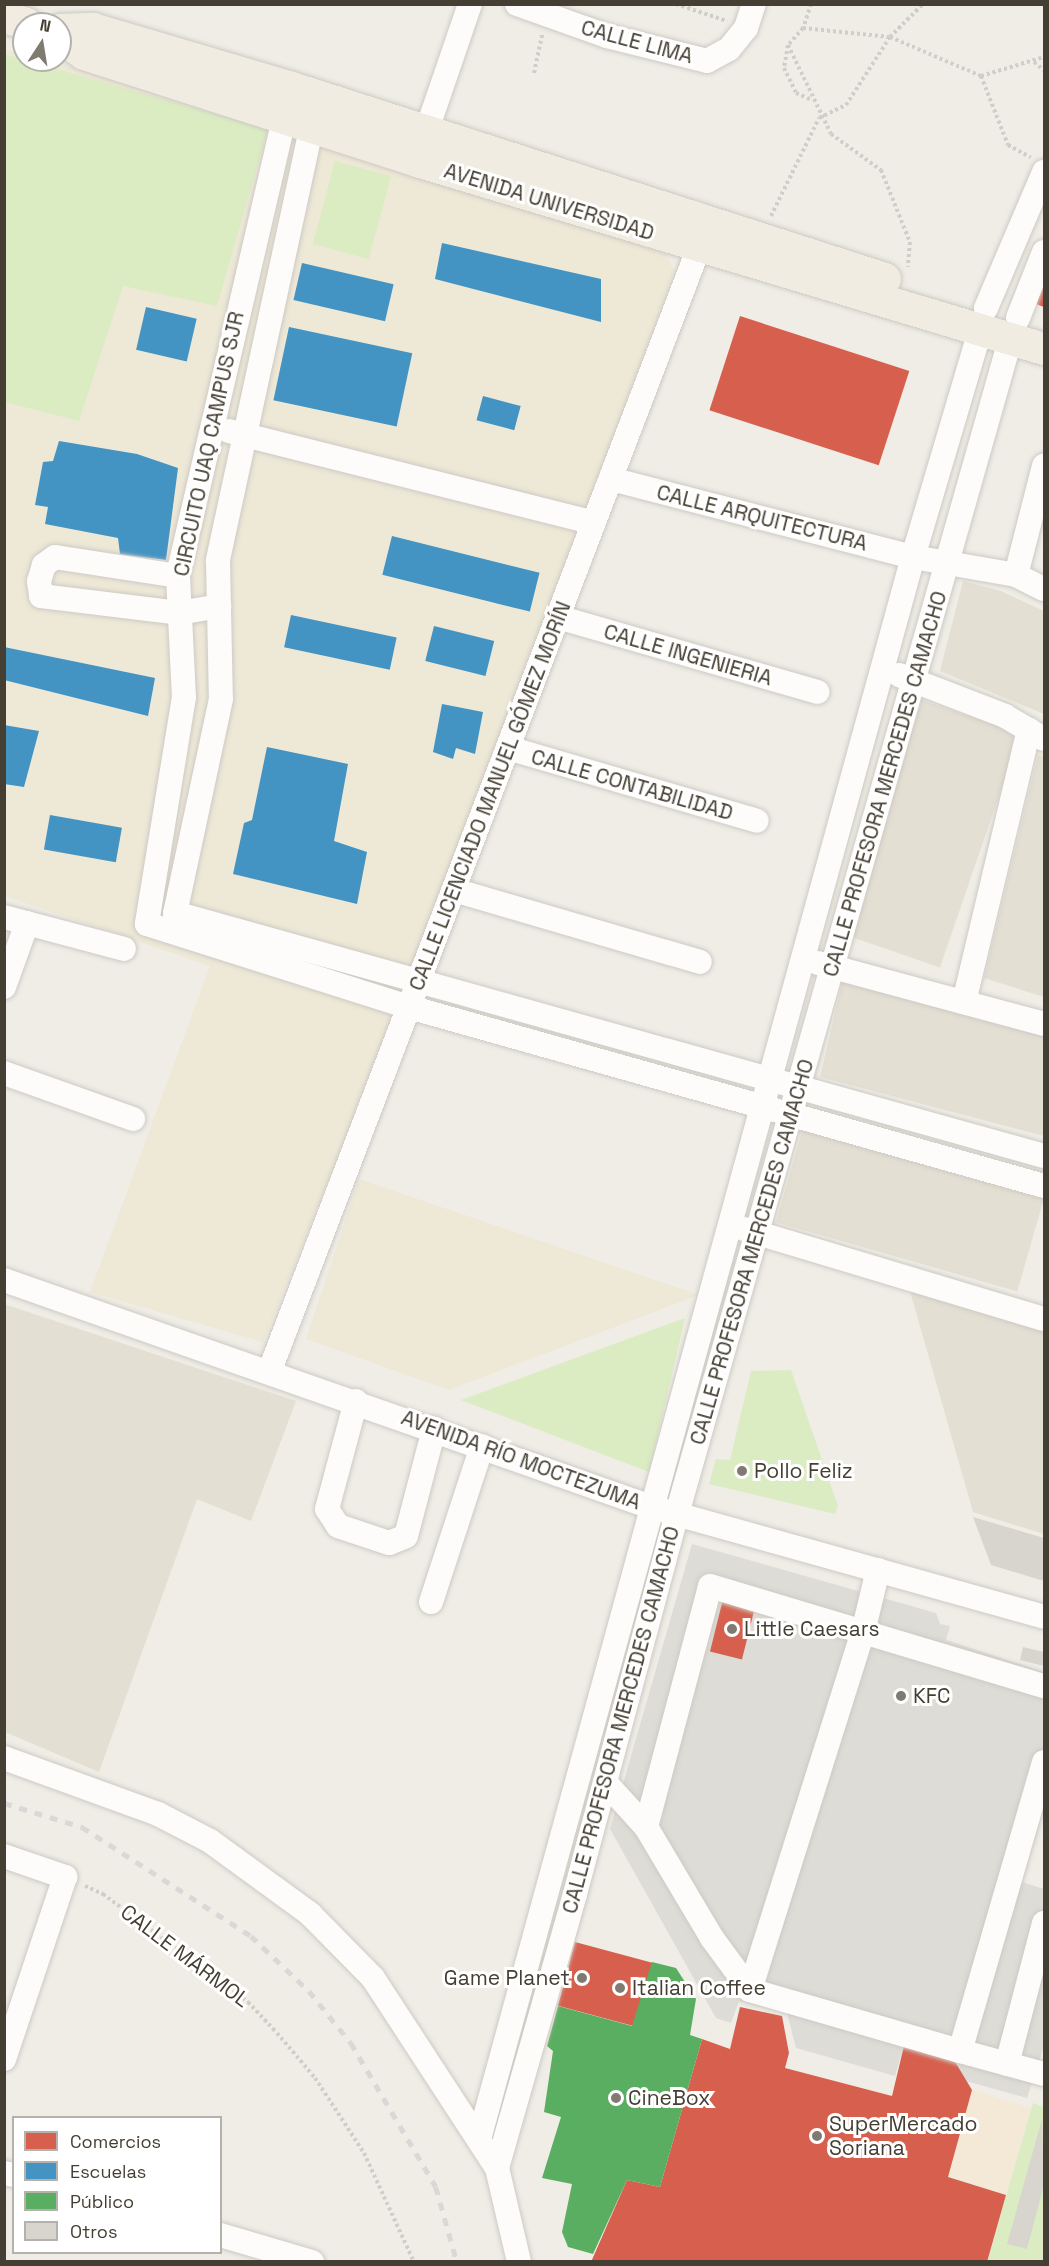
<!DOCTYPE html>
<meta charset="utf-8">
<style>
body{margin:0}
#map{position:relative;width:1049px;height:2266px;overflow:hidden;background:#efede6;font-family:"Space Grotesk",sans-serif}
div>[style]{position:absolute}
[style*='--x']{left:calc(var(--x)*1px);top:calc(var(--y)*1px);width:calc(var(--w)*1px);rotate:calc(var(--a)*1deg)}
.residential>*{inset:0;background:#e4dfd3;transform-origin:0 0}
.commercial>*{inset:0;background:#f4e9d7;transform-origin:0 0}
.education>*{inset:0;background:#eee8d7}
.green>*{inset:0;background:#dbecc3;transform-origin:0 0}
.parking>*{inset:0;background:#dedcd6}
.shops>*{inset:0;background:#d6604d;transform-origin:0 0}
.schools>*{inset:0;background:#4393c3;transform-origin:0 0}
.public>*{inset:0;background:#5aae61}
.building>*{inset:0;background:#d8d5cf}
.path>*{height:4px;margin-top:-2px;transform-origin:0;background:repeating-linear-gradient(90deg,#d1cdc8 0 3px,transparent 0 6px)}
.roads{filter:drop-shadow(0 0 2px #cdcac4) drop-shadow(0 0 2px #cdcac4)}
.minor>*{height:24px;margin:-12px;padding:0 12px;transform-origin:12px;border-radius:12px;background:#fdfcfb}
.major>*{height:32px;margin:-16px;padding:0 16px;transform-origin:16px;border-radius:16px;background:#f0ece2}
.rail>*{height:4.5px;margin-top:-2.25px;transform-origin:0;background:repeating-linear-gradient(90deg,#d8d8d7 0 8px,transparent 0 16px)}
.dots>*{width:16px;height:16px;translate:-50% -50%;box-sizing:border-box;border:3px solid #fff;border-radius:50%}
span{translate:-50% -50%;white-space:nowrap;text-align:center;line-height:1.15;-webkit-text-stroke:6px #fff;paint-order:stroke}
.street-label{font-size:21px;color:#453e32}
.poi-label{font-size:21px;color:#453e32}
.left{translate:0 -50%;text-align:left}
.right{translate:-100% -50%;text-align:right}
.frame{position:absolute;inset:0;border:6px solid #453e32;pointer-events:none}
.legend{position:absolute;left:12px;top:2116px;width:210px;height:138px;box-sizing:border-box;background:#fff;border:2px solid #b5b2ad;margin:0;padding:8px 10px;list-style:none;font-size:18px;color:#453e32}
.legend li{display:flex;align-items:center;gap:12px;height:30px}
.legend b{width:30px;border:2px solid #b5b2ad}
.north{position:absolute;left:12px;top:12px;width:60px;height:60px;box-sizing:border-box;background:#fff;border:2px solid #b5b2ad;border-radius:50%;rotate:12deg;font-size:16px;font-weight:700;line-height:24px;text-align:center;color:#453e32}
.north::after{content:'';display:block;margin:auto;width:21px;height:27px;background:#807b71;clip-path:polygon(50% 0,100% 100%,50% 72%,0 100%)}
</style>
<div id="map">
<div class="residential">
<div style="clip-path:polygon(963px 581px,1001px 591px,1044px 611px,1044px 714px,940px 671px)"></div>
<div style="left:922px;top:700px;width:104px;height:247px;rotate:19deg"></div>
<div style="clip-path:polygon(1038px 755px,1044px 757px,1044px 997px,984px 978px)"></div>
<div style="clip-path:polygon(843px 979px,1044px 1037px,1044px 1136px,820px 1077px)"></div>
<div style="left:803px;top:1128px;width:251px;height:98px;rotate:16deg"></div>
<div style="clip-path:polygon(910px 1291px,1044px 1331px,1044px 1534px,973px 1512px)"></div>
<div style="clip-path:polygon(4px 1304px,296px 1401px,251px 1521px,197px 1499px,99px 1772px,5px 1732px)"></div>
</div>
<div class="commercial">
<div style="left:972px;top:2090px;width:63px;height:90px;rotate:17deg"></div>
</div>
<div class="education">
<div style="clip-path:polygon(4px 49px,24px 54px,24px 60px,47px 60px,260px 115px,660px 242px,674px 270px,594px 523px,263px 1342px,90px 1292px,210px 966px,5px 896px)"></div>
<div style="clip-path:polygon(359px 1179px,699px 1295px,449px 1390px,306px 1339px)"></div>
</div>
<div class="green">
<div style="clip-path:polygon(4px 54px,268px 129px,217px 306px,123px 286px,79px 421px,5px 402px)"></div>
<div style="left:335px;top:161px;width:58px;height:86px;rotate:15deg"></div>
<div style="clip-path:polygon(685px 1318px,649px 1472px,461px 1400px)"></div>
<div style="clip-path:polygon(791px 1370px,838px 1506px,835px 1514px,709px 1484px,716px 1459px,730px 1460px,751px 1371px)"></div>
<div style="clip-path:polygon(1033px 2103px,1044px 2107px,1044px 2261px,987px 2262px)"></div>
</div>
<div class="parking">
<div style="clip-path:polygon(692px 1544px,936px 1613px,940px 1624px,950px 1626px,946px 1640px,1044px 1672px,1044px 1808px,1022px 1882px,1044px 1889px,1044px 2046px,1027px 2098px,959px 2079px,904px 2046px,895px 2076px,796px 2048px,787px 2013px,739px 2001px,731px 2023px,716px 2018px,610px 1829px)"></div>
</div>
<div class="shops">
<div style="clip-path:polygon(1044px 283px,1044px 307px,1036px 304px)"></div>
<div style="left:740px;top:316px;width:178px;height:99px;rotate:18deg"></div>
<div style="left:723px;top:1599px;width:33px;height:54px;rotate:14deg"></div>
<div style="left:575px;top:1942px;width:80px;height:66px;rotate:15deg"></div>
<div style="clip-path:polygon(740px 2007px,782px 2016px,789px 2053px,785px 2068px,892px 2096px,904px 2046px,951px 2055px,972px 2090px,948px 2177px,1006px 2195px,987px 2262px,591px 2262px,627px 2180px,660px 2187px,702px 2039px,730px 2049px)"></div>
</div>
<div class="schools">
<div style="clip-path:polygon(442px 243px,601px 279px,601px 322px,435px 279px)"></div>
<div style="left:302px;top:263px;width:94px;height:38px;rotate:13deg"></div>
<div style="left:146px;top:307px;width:52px;height:44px;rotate:13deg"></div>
<div style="left:289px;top:327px;width:126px;height:75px;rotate:12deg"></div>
<div style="left:483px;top:396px;width:39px;height:25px;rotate:15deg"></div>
<div style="clip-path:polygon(59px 441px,137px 454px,178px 468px,166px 560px,120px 554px,118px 538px,45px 524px,48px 507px,35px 505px,43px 462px,53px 461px)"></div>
<div style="left:392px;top:536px;width:152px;height:40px;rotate:14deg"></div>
<div style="left:291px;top:615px;width:108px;height:33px;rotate:12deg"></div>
<div style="left:434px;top:626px;width:62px;height:36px;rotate:14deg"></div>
<div style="clip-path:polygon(4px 647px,155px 678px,148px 716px,4px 680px)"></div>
<div style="clip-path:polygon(442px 704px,483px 712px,475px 754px,456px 748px,453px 759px,433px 752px)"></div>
<div style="clip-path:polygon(4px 725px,39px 731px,24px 787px,4px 784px)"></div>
<div style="clip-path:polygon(267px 747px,348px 764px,334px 841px,367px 852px,357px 904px,233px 874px,244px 823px,252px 820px)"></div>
<div style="left:50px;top:815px;width:73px;height:35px;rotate:10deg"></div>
</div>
<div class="public">
<div style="clip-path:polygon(652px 1962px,676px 1968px,696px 1999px,690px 2035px,702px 2039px,660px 2187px,627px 2180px,593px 2254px,568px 2247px,562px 2232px,572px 2184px,542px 2178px,561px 2117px,544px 2112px,553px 2051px,547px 2046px,558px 2006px,632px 2026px)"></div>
</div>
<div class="building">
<div style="clip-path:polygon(973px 1517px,1044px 1538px,1044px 1581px,991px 1565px)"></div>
<div style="clip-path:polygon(1023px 1647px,1044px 1652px,1044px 1666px,1020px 1660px)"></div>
<div style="clip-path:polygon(1042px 2119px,1044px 2184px,1027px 2249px,1007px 2244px)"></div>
</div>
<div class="path">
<div style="--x:676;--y:4;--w:54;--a:18.4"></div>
<div style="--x:811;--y:4;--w:25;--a:108"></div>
<div style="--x:803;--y:28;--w:23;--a:131"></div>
<div style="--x:788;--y:45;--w:99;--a:64.2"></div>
<div style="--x:831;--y:134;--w:62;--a:35.8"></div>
<div style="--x:881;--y:170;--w:78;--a:68.1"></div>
<div style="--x:910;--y:242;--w:25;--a:95"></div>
<div style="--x:803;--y:28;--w:87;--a:5.9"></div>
<div style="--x:890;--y:37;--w:99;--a:23.2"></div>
<div style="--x:981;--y:76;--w:74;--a:68.6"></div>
<div style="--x:1008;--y:145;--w:26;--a:29"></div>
<div style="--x:788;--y:45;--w:23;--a:100"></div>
<div style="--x:784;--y:68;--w:28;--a:64"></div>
<div style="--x:796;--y:93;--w:17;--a:24"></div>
<div style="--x:1034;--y:62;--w:13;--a:39"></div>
<div style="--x:534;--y:73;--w:40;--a:-78"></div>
<div style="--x:981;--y:76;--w:66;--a:-16.8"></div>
<div style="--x:771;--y:216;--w:109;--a:-63.9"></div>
<div style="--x:819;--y:118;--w:30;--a:-26"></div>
<div style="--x:846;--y:105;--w:81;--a:-57.1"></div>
<div style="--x:890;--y:37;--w:47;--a:-45"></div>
<div style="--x:85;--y:1886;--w:20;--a:24"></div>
<div style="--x:103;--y:1894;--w:181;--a:36.7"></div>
<div style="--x:248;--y:2002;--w:42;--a:46.9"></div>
<div style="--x:277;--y:2033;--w:59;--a:49.8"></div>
<div style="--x:315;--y:2078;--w:90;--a:56.8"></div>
<div style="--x:364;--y:2153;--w:120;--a:65.4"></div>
</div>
<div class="roads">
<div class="minor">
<div style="--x:517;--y:4;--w:96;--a:19.6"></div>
<div style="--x:607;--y:36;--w:103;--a:14"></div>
<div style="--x:707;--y:61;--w:25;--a:-29"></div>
<div style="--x:729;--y:49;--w:27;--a:-51"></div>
<div style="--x:746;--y:28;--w:25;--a:-72"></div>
<div style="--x:288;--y:102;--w:487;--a:103.1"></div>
<div style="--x:178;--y:576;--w:121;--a:87.2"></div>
<div style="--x:184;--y:697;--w:230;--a:99.3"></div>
<div style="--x:147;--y:924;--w:275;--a:17.6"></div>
<div style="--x:409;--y:1007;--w:660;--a:15.74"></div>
<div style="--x:315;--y:111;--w:460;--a:102.2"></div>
<div style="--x:218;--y:561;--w:138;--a:88.8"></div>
<div style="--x:221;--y:699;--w:219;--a:102.1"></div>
<div style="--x:175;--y:913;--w:902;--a:15.62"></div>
<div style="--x:421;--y:147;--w:151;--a:-71.1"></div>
<div style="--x:986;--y:308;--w:148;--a:-66.9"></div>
<div style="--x:1018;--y:318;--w:71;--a:-68.5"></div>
<div style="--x:229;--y:431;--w:376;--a:14.1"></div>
<div style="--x:611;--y:479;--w:312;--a:14.5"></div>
<div style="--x:913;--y:557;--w:105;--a:9.9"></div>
<div style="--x:1016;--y:575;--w:31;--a:27"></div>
<div style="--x:1016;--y:575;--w:113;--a:-75.6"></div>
<div style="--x:178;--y:576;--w:124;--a:-171.2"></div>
<div style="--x:55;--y:557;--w:14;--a:144"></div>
<div style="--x:44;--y:565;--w:17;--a:107"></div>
<div style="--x:39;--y:581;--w:15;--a:82"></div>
<div style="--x:41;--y:596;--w:139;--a:7"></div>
<div style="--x:179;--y:613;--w:41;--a:-9.9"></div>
<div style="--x:558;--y:617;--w:270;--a:16.1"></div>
<div style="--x:899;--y:675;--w:114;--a:21.1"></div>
<div style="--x:1005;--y:716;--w:45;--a:30.5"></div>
<div style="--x:508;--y:748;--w:259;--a:16.3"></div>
<div style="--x:454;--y:890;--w:256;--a:16.3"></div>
<div style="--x:4;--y:917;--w:124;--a:14.9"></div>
<div style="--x:818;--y:963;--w:234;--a:15.1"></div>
<div style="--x:4;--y:987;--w:68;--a:-70.2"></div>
<div style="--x:964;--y:1002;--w:280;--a:-76.6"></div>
<div style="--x:4;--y:1073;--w:137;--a:19.6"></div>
<div style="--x:744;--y:1229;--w:313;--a:16.7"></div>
<div style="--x:4;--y:1280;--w:686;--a:19.33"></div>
<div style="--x:651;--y:1507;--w:408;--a:15.6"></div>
<div style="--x:270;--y:1370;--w:1221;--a:-69.09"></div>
<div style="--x:356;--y:1401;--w:112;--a:105"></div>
<div style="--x:327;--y:1509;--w:20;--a:57"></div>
<div style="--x:338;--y:1526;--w:54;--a:18.4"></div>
<div style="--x:389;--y:1543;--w:18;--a:-22"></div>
<div style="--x:406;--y:1536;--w:111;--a:-75.3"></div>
<div style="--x:431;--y:1602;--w:164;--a:-71.9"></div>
<div style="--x:4;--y:1758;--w:164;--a:20"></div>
<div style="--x:158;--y:1814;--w:59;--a:27.4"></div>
<div style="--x:210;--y:1841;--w:124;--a:36.1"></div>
<div style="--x:310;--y:1914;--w:90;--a:45.5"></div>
<div style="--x:373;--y:1978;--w:227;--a:56.9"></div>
<div style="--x:497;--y:2168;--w:97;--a:76.8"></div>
<div style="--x:1044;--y:1762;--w:301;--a:106.2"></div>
<div style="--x:960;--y:2051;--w:87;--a:15.3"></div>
<div style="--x:605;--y:1782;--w:61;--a:47.7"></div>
<div style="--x:646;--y:1827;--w:129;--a:59.3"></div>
<div style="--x:712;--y:1938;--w:64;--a:53.8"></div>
<div style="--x:750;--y:1990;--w:219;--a:16.2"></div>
<div style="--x:646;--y:1827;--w:249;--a:-75.1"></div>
<div style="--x:710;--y:1586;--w:349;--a:16.7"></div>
<div style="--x:4;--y:1856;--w:65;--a:19"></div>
<div style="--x:65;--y:1877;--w:192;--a:108.5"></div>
<div style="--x:750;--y:1990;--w:375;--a:-72.5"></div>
<div style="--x:863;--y:1632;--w:64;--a:-76.4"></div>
<div style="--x:1007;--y:2064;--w:146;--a:-75.3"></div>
<div style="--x:479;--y:2139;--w:1640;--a:-74.66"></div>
<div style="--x:913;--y:557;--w:240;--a:-73.5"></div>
<div style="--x:497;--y:2168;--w:285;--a:-74.1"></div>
<div style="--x:575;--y:1894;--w:393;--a:-75"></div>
<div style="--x:677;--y:1514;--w:1223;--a:-74.16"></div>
<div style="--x:4;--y:2173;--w:10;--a:11"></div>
<div style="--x:220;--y:2235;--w:96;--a:16.4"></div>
</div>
<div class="major">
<div style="--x:4;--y:17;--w:24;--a:17"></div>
<div style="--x:60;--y:30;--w:33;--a:-2"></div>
<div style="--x:93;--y:29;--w:208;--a:16.5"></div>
<div style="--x:292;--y:88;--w:623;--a:17.85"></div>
<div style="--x:60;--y:37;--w:29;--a:35"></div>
<div style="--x:84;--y:54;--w:350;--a:17.8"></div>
<div style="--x:417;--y:161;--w:655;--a:16.69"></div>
</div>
</div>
<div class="rail">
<div style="--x:4;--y:1803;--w:82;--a:17.1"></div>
<div style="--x:82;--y:1827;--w:201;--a:32.8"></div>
<div style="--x:251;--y:1936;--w:80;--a:43.5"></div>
<div style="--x:309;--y:1991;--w:67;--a:51.1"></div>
<div style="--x:351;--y:2043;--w:167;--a:59.4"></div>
<div style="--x:436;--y:2187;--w:78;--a:74.4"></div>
</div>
<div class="dots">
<div style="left:742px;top:1471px;background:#807b71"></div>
<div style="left:732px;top:1629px;background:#807b71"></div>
<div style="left:901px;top:1696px;background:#807b71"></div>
<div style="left:582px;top:1978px;background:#807b71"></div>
<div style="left:620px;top:1988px;background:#807b71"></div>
<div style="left:616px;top:2098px;background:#807b71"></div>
<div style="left:817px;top:2136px;background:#807b71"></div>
</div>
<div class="street-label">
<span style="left:637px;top:42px;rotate:15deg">CALLE LIMA</span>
<span style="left:549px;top:202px;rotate:17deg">AVENIDA UNIVERSIDAD</span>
<span style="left:209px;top:444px;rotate:-78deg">CIRCUITO UAQ CAMPUS SJR</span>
<span style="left:762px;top:518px;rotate:14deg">CALLE ARQUITECTURA</span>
<span style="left:688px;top:655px;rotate:16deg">CALLE INGENIERIA</span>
<span style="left:885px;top:784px;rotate:-74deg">CALLE PROFESORA MERCEDES CAMACHO</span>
<span style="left:632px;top:785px;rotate:16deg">CALLE CONTABILIDAD</span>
<span style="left:490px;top:796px;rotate:-69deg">CALLE LICENCIADO MANUEL GÓMEZ MORÍN</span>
<span style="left:752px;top:1252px;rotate:-74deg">CALLE PROFESORA MERCEDES CAMACHO</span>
<span style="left:521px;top:1460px;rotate:20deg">AVENIDA RÍO MOCTEZUMA</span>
<span style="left:621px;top:1720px;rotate:-75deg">CALLE PROFESORA MERCEDES CAMACHO</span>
<span style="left:185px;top:1956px;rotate:37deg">CALLE MÁRMOL</span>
</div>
<div class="poi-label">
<span class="left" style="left:754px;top:1471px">Pollo Feliz</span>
<span class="left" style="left:744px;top:1629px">Little Caesars</span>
<span class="left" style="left:913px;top:1696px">KFC</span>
<span class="right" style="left:570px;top:1978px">Game Planet</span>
<span class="left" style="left:632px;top:1988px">Italian Coffee</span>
<span class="left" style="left:628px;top:2098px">CineBox</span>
<span class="left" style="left:829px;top:2136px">SuperMercado<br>Soriana</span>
</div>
<div class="frame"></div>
<ul class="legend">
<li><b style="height:16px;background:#d6604d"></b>Comercios</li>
<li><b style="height:16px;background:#4393c3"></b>Escuelas</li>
<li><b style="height:16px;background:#5aae61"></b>Público</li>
<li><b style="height:16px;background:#d8d5cf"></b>Otros</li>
</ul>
<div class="north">N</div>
</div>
